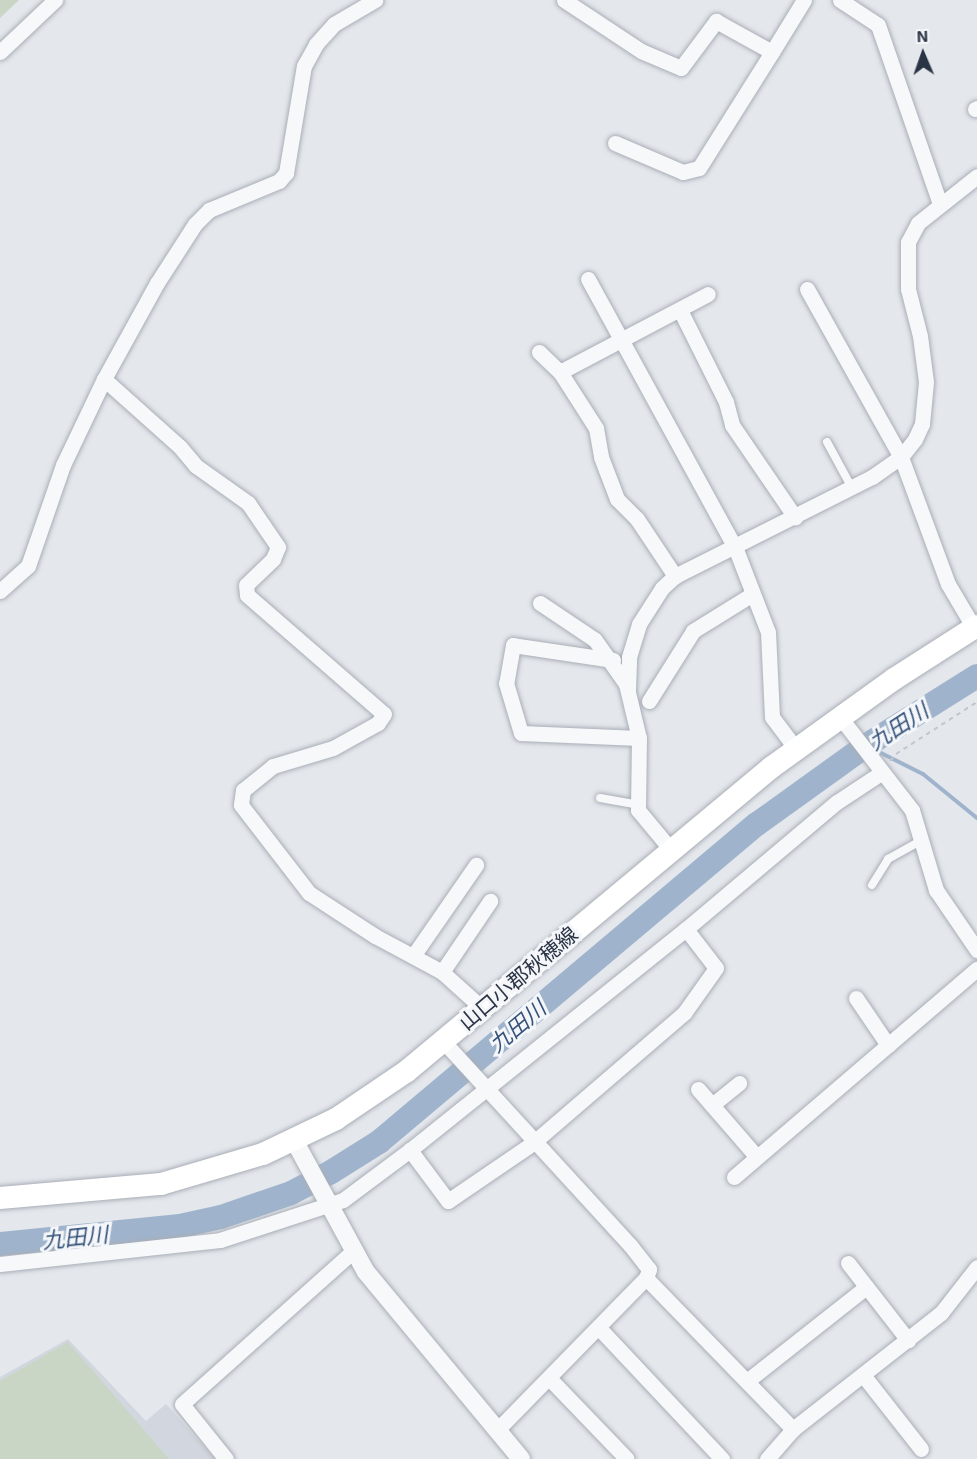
<!DOCTYPE html>
<meta charset="utf-8">
<style>
body{margin:0}
#map{position:relative;width:977px;height:1459px;overflow:hidden;background:#e4e7ec;font-family:"Exo 2","Noto Sans JP",sans-serif}
div>[style]{position:absolute}
[style*='--x']{left:calc(var(--x)*1px);top:calc(var(--y)*1px);width:calc(var(--w)*1px);rotate:calc(var(--a)*1deg)}
.built>*{inset:0;background:#d2d6de}
.green>*{inset:0;background:#c9d6c5}
.stream>*{height:4px;margin:-2px;padding:0 2px;transform-origin:2px;border-radius:2px;background:#9fb4cc}
.river>*{height:24px;margin:-12px;padding:0 12px;transform-origin:12px;border-radius:12px;background:#9fb4cc}
.path>*{height:2px;margin-top:-1px;transform-origin:0;background:repeating-linear-gradient(90deg,#c2c5cb 0 4.5px,transparent 0 9px)}
.roads{filter:drop-shadow(0 0 2px #a9aeb7) drop-shadow(0 0 2px #a9aeb7)}
.service>*{height:8px;margin:-4px;padding:0 4px;transform-origin:4px;border-radius:4px;background:#f7f8fa}
.minor>*{height:15px;margin:-7.5px;padding:0 7.5px;transform-origin:7.5px;border-radius:7.5px;background:#f7f8fa}
.tertiary>*{height:18px;margin:-9px;padding:0 9px;transform-origin:9px;border-radius:9px;background:#f7f8fa}
.primary>*{height:22px;margin:-11px;padding:0 11px;transform-origin:11px;border-radius:11px;background:#fff}
span{translate:-50% -50%;white-space:nowrap;text-align:center;line-height:1.15;-webkit-text-stroke:6px #f4f6f9;paint-order:stroke}
.street-label{font-size:21px;color:#2b3445}
.water-label{font-size:22px;color:#34527a;font-style:italic}
.north{position:absolute;left:893px;top:24px;width:60px;height:60px;-webkit-text-stroke:4px #f4f6f9;paint-order:stroke;rotate:358deg;font-size:16px;font-weight:700;line-height:24px;text-align:center;color:#2b3445}
.north::after{content:'';display:block;margin:auto;width:21px;height:27px;background:#2b3445;clip-path:polygon(50% 0,100% 100%,50% 72%,0 100%)}
</style>
<div id="map">
<div class="built">
<div style="clip-path:polygon(68px 1339px,146px 1421px,166px 1404px,215px 1459px,0 1459px,0 1377px)"></div>
</div>
<div class="green">
<div style="clip-path:polygon(0 0,19px 0,0 18px)"></div>
<div style="clip-path:polygon(68px 1342px,169px 1459px,0 1459px,0 1381px)"></div>
</div>
<div class="stream">
<div style="--x:871;--y:748;--w:58;--a:26.6"></div>
<div style="--x:923;--y:774;--w:70;--a:39.2"></div>
</div>
<div class="river">
<div style="--x:0;--y:1244;--w:181;--a:-5.7"></div>
<div style="--x:180;--y:1226;--w:42;--a:-12.4"></div>
<div style="--x:221;--y:1217;--w:74;--a:-18.9"></div>
<div style="--x:291;--y:1193;--w:45;--a:-27.7"></div>
<div style="--x:331;--y:1172;--w:57;--a:-32"></div>
<div style="--x:379;--y:1142;--w:494;--a:-40.1"></div>
<div style="--x:757;--y:824;--w:135;--a:-35.7"></div>
<div style="--x:867;--y:745;--w:130;--a:-32.1"></div>
</div>
<div class="path">
<div style="--x:890;--y:761;--w:9;--a:-49"></div>
<div style="--x:896;--y:754;--w:96;--a:-32.7"></div>
</div>
<div class="roads">
<div class="service">
<div style="--x:827;--y:442;--w:52;--a:61.5"></div>
<div style="--x:600;--y:798;--w:39;--a:10"></div>
<div style="--x:872;--y:885;--w:31;--a:-58"></div>
<div style="--x:888;--y:859;--w:38;--a:-29"></div>
</div>
<div class="minor">
<div style="--x:564;--y:0;--w:92;--a:33.5"></div>
<div style="--x:641;--y:51;--w:43;--a:23"></div>
<div style="--x:681;--y:68;--w:59;--a:-53.3"></div>
<div style="--x:716;--y:21;--w:64;--a:29"></div>
<div style="--x:772;--y:52;--w:61;--a:-58.4"></div>
<div style="--x:840;--y:0;--w:45;--a:33.3"></div>
<div style="--x:878;--y:25;--w:189;--a:70.9"></div>
<div style="--x:0;--y:52;--w:76;--a:-43.4"></div>
<div style="--x:975;--y:109;--w:2;--a:-27"></div>
<div style="--x:615;--y:143;--w:74;--a:23.1"></div>
<div style="--x:683;--y:172;--w:16;--a:-14"></div>
<div style="--x:699;--y:168;--w:137;--a:-57.8"></div>
<div style="--x:588;--y:279;--w:306;--a:61.3"></div>
<div style="--x:735;--y:547;--w:91;--a:68.8"></div>
<div style="--x:768;--y:632;--w:85;--a:87.3"></div>
<div style="--x:772;--y:717;--w:40;--a:53"></div>
<div style="--x:807;--y:289;--w:193;--a:60.8"></div>
<div style="--x:901;--y:457;--w:135;--a:69.7"></div>
<div style="--x:948;--y:584;--w:51;--a:59.4"></div>
<div style="--x:680;--y:310;--w:103;--a:63.4"></div>
<div style="--x:726;--y:402;--w:24;--a:75"></div>
<div style="--x:732;--y:425;--w:112;--a:55.6"></div>
<div style="--x:539;--y:352;--w:29;--a:44"></div>
<div style="--x:560;--y:372;--w:67;--a:57.3"></div>
<div style="--x:596;--y:428;--w:29;--a:80"></div>
<div style="--x:601;--y:457;--w:45;--a:69.1"></div>
<div style="--x:617;--y:499;--w:28;--a:45"></div>
<div style="--x:637;--y:519;--w:69;--a:56.3"></div>
<div style="--x:560;--y:372;--w:167;--a:-27.8"></div>
<div style="--x:104;--y:379;--w:102;--a:41.8"></div>
<div style="--x:180;--y:447;--w:25;--a:50"></div>
<div style="--x:196;--y:466;--w:64;--a:35.4"></div>
<div style="--x:248;--y:503;--w:53;--a:55.7"></div>
<div style="--x:278;--y:547;--w:13;--a:113"></div>
<div style="--x:273;--y:559;--w:37;--a:136"></div>
<div style="--x:246;--y:585;--w:10;--a:84"></div>
<div style="--x:247;--y:595;--w:181;--a:41"></div>
<div style="--x:384;--y:714;--w:11;--a:124"></div>
<div style="--x:378;--y:723;--w:51;--a:150.9"></div>
<div style="--x:333;--y:748;--w:63;--a:163.3"></div>
<div style="--x:273;--y:766;--w:38;--a:141"></div>
<div style="--x:243;--y:790;--w:15;--a:98"></div>
<div style="--x:241;--y:805;--w:111;--a:52.3"></div>
<div style="--x:309;--y:893;--w:79;--a:33.1"></div>
<div style="--x:375;--y:936;--w:76;--a:28.2"></div>
<div style="--x:442;--y:972;--w:54;--a:42"></div>
<div style="--x:0;--y:591;--w:38;--a:-42"></div>
<div style="--x:28;--y:566;--w:107;--a:-70.9"></div>
<div style="--x:63;--y:465;--w:95;--a:-64.5"></div>
<div style="--x:104;--y:379;--w:110;--a:-61.1"></div>
<div style="--x:157;--y:283;--w:70;--a:-57.2"></div>
<div style="--x:195;--y:224;--w:20;--a:-45"></div>
<div style="--x:209;--y:210;--w:76;--a:-22.5"></div>
<div style="--x:279;--y:181;--w:11;--a:-49"></div>
<div style="--x:286;--y:173;--w:109;--a:-80.5"></div>
<div style="--x:304;--y:66;--w:25;--a:-61"></div>
<div style="--x:316;--y:44;--w:27;--a:-48"></div>
<div style="--x:334;--y:24;--w:48;--a:-30.3"></div>
<div style="--x:540;--y:603;--w:66;--a:33.9"></div>
<div style="--x:595;--y:640;--w:54;--a:54.8"></div>
<div style="--x:626;--y:684;--w:56;--a:76.5"></div>
<div style="--x:639;--y:738;--w:72;--a:90.8"></div>
<div style="--x:638;--y:810;--w:53;--a:50.3"></div>
<div style="--x:613;--y:660;--w:101;--a:-171.5"></div>
<div style="--x:513;--y:645;--w:39;--a:100"></div>
<div style="--x:506;--y:683;--w:52;--a:73.3"></div>
<div style="--x:521;--y:733;--w:118;--a:2.4"></div>
<div style="--x:628;--y:690;--w:33;--a:-88"></div>
<div style="--x:629;--y:657;--w:34;--a:-73"></div>
<div style="--x:639;--y:624;--w:43;--a:-57.4"></div>
<div style="--x:662;--y:588;--w:18;--a:-43"></div>
<div style="--x:675;--y:576;--w:220;--a:-26.7"></div>
<div style="--x:872;--y:477;--w:35;--a:-35"></div>
<div style="--x:901;--y:457;--w:23;--a:-52"></div>
<div style="--x:915;--y:439;--w:17;--a:-65"></div>
<div style="--x:922;--y:424;--w:42;--a:-84.6"></div>
<div style="--x:926;--y:382;--w:46;--a:-97.4"></div>
<div style="--x:920;--y:336;--w:49;--a:-104.3"></div>
<div style="--x:908;--y:289;--w:47;--a:-90"></div>
<div style="--x:908;--y:242;--w:21;--a:-62"></div>
<div style="--x:918;--y:223;--w:75;--a:-38.5"></div>
<div style="--x:649;--y:701;--w:83;--a:-57.8"></div>
<div style="--x:693;--y:631;--w:68;--a:-31.8"></div>
<div style="--x:840;--y:717;--w:118;--a:52.3"></div>
<div style="--x:912;--y:810;--w:84;--a:73.3"></div>
<div style="--x:936;--y:890;--w:73;--a:55.7"></div>
<div style="--x:686;--y:929;--w:49;--a:52.4"></div>
<div style="--x:716;--y:968;--w:55;--a:125.4"></div>
<div style="--x:684;--y:1013;--w:199;--a:139.3"></div>
<div style="--x:533;--y:1143;--w:103;--a:145.7"></div>
<div style="--x:448;--y:1201;--w:64;--a:-126.7"></div>
<div style="--x:410;--y:1150;--w:354;--a:-38.7"></div>
<div style="--x:686;--y:929;--w:197;--a:-40.1"></div>
<div style="--x:837;--y:802;--w:53;--a:-33.4"></div>
<div style="--x:413;--y:956;--w:111;--a:-55.3"></div>
<div style="--x:442;--y:972;--w:86;--a:-55.9"></div>
<div style="--x:856;--y:998;--w:57;--a:55.8"></div>
<div style="--x:443;--y:1041;--w:277;--a:47.5"></div>
<div style="--x:630;--y:1245;--w:31;--a:52"></div>
<div style="--x:649;--y:1269;--w:9;--a:108"></div>
<div style="--x:646;--y:1278;--w:211;--a:45.8"></div>
<div style="--x:698;--y:1089;--w:90;--a:49.1"></div>
<div style="--x:712;--y:1105;--w:35;--a:-39"></div>
<div style="--x:734;--y:1177;--w:320;--a:-40.6"></div>
<div style="--x:848;--y:1263;--w:98;--a:52.1"></div>
<div style="--x:0;--y:1264;--w:221;--a:-6.2"></div>
<div style="--x:220;--y:1240;--w:129;--a:-18"></div>
<div style="--x:343;--y:1200;--w:84;--a:-36.7"></div>
<div style="--x:599;--y:1328;--w:180;--a:46.8"></div>
<div style="--x:863;--y:1375;--w:94;--a:51.9"></div>
<div style="--x:549;--y:1378;--w:112;--a:46.1"></div>
<div style="--x:747;--y:1381;--w:152;--a:-38.3"></div>
<div style="--x:497;--y:1430;--w:213;--a:-45.6"></div>
<div style="--x:226;--y:1459;--w:70;--a:-128.7"></div>
<div style="--x:182;--y:1404;--w:229;--a:-41.8"></div>
<div style="--x:767;--y:1459;--w:40;--a:-49"></div>
<div style="--x:793;--y:1429;--w:188;--a:-38.1"></div>
<div style="--x:941;--y:1313;--w:58;--a:-52"></div>
</div>
<div class="tertiary">
<div style="--x:294;--y:1140;--w:150;--a:61.4"></div>
<div style="--x:366;--y:1272;--w:243;--a:50.3"></div>
</div>
<div class="primary">
<div style="--x:0;--y:1198;--w:162;--a:-5"></div>
<div style="--x:161;--y:1184;--w:106;--a:-16.4"></div>
<div style="--x:263;--y:1154;--w:81;--a:-25.6"></div>
<div style="--x:336;--y:1119;--w:86;--a:-34.1"></div>
<div style="--x:407;--y:1071;--w:475;--a:-39.8"></div>
<div style="--x:772;--y:767;--w:150;--a:-35.8"></div>
<div style="--x:894;--y:679;--w:98;--a:-32.6"></div>
</div>
</div>
<div class="street-label">
<span style="left:518px;top:978px;rotate:-40deg">山口小郡秋穂線</span>
</div>
<div class="water-label">
<span style="left:898px;top:726px;rotate:-33deg">九田川</span>
<span style="left:517px;top:1026px;rotate:-40deg">九田川</span>
<span style="left:75px;top:1237px;rotate:-6deg">九田川</span>
</div>
<div class="north">N</div>
</div>
